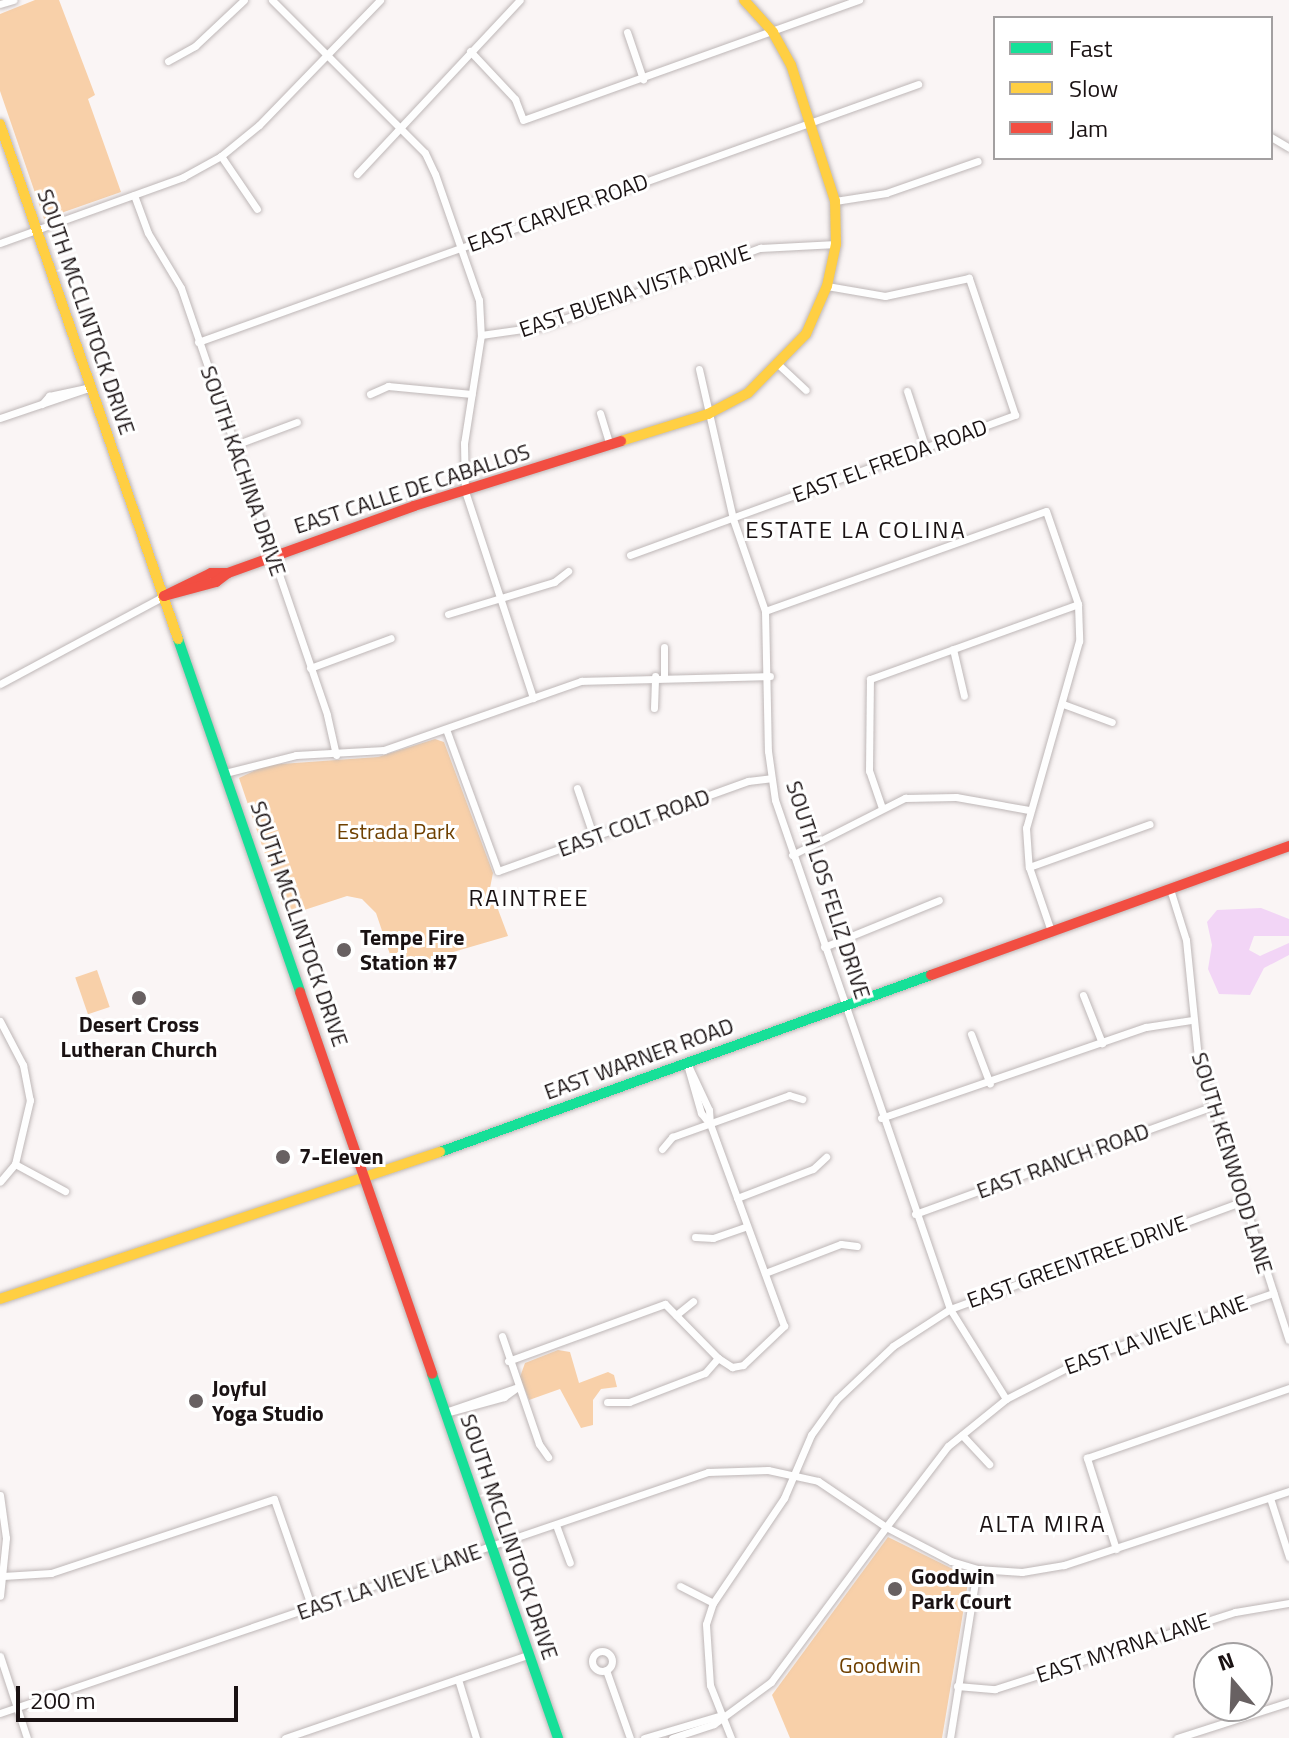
<!DOCTYPE html>
<style>
body{margin:0}
#map{position:relative;width:1289px;height:1738px;overflow:hidden;background:#faf5f5;font-family:"Titillium Web",sans-serif}
div>[style]{position:absolute}
[style*='--x']{left:calc(var(--x)*1px);top:calc(var(--y)*1px);width:calc(var(--w)*1px);rotate:calc(var(--a)*1deg)}
.green>*{inset:0;background:#f8d0a9;transform-origin:0 0}
.water>*{inset:0;background:#f2d5f6}
.roads{filter:drop-shadow(0 0 2px #beb7b7) drop-shadow(0 0 2px #beb7b7)}
.street>*{height:7px;margin:-3.5px;padding:0 3.5px;transform-origin:3.5px;border-radius:3.5px;background:#fefefe}
.street>.ring{margin:-3.5px;padding:0;box-sizing:content-box;background:none;border:7px solid #fefefe;border-radius:50%}
.fast>*{height:10px;margin:-5px;padding:0 5px;transform-origin:5px;border-radius:5px;background:#16e098}
.slow>*{height:10px;margin:-5px;padding:0 5px;transform-origin:5px;border-radius:5px;background:#ffcf43}
.jam>*{height:10px;margin:-5px;padding:0 5px;transform-origin:5px;border-radius:5px;background:#f24e42}
.dots>*{width:22px;height:22px;translate:-50% -50%;box-sizing:border-box;border:4px solid #fff;border-radius:50%}
span{translate:-50% -50%;white-space:nowrap;text-align:center;line-height:1.15;-webkit-text-stroke:6px #fff;paint-order:stroke}
.street-label{font-size:22px;color:#1a1213}
.park-label{font-size:22px;color:#6f4000}
.poi-label{font-size:22px;color:#1a1213;font-weight:700}
.left{translate:0 -50%;text-align:left}
.neighbourhood-label{font-size:24px;color:#1a1213;letter-spacing:2px}
.legend{position:absolute;left:993px;top:16px;width:280px;height:144px;box-sizing:border-box;background:#fff;border:2px solid #a3a0a1;margin:0;padding:10px 14px;list-style:none;font-size:24px;color:#1a1213}
.legend li{display:flex;align-items:center;gap:16px;height:40px}
.legend b{width:40px;border:2px solid #a3a0a1}
.north{position:absolute;left:1193px;top:1642px;width:80px;height:80px;box-sizing:border-box;background:#fff;border:2px solid #a3a0a1;border-radius:50%;rotate:341deg;font-size:22px;font-weight:700;line-height:32px;text-align:center;color:#1a1213}
.north::after{content:'';display:block;margin:auto;width:28px;height:36px;background:#686162;clip-path:polygon(50% 0,100% 100%,50% 72%,0 100%)}
.scale{position:absolute;left:16px;top:1686px;width:222px;height:36px;box-sizing:border-box;border:4px solid #1a1213;border-top:0;padding-left:10px;font-size:24px;line-height:28px;white-space:nowrap;color:#1a1213;-webkit-text-stroke:6px #fff;paint-order:stroke}
</style>
<div id="map">
<div class="green">
<div style="clip-path:polygon(35px 0,59px 0,95px 95px,88px 99px,121px 192px,44px 219px,0 91px,0 14px)"></div>
<div style="clip-path:polygon(435px 739px,444px 742px,493px 873px,490px 888px,508px 936px,395px 969px,376px 913px,362px 899px,347px 896px,286px 916px,239px 778px,267px 765px,378px 757px)"></div>
<div style="left:97px;top:970px;width:39px;height:23px;rotate:71deg"></div>
<div style="clip-path:polygon(558px 1350px,570px 1352px,579px 1383px,608px 1372px,614px 1375px,617px 1387px,601px 1389px,593px 1400px,593px 1425px,581px 1428px,560px 1389px,529px 1400px,520px 1377px,525px 1363px)"></div>
<div style="clip-path:polygon(888px 1537px,969px 1577px,942px 1738px,790px 1738px,772px 1695px)"></div>
</div>
<div class="water">
<div style="clip-path:polygon(1261px 908px,1289px 919px,1289px 936px,1254px 936px,1249px 950px,1260px 956px,1289px 943px,1289px 955px,1264px 968px,1250px 995px,1219px 994px,1208px 969px,1212px 945px,1207px 922px,1217px 910px)"></div>
</div>
<div class="roads">
<div class="street">
<div style="--x:272;--y:0;--w:216;--a:45"></div>
<div style="--x:425;--y:153;--w:23;--a:65"></div>
<div style="--x:435;--y:174;--w:133;--a:70.8"></div>
<div style="--x:479;--y:300;--w:35;--a:87"></div>
<div style="--x:481;--y:335;--w:109;--a:98.9"></div>
<div style="--x:464;--y:443;--w:48;--a:88.8"></div>
<div style="--x:465;--y:491;--w:218;--a:71.8"></div>
<div style="--x:0;--y:4;--w:14;--a:-17"></div>
<div style="--x:627;--y:32;--w:50;--a:71.2"></div>
<div style="--x:470;--y:51;--w:66;--a:46.8"></div>
<div style="--x:515;--y:99;--w:22;--a:69"></div>
<div style="--x:523;--y:120;--w:357;--a:-19.7"></div>
<div style="--x:168;--y:61;--w:31;--a:-29"></div>
<div style="--x:195;--y:46;--w:67;--a:-43.2"></div>
<div style="--x:1271;--y:137;--w:21;--a:31"></div>
<div style="--x:221;--y:156;--w:64;--a:55.8"></div>
<div style="--x:357;--y:174;--w:238;--a:-46.9"></div>
<div style="--x:134;--y:195;--w:40;--a:69.8"></div>
<div style="--x:148;--y:233;--w:64;--a:59"></div>
<div style="--x:181;--y:288;--w:451;--a:71.1"></div>
<div style="--x:327;--y:715;--w:41;--a:77.3"></div>
<div style="--x:835;--y:201;--w:52;--a:-8.9"></div>
<div style="--x:886;--y:193;--w:97;--a:-19.2"></div>
<div style="--x:0;--y:243;--w:195;--a:-19.8"></div>
<div style="--x:183;--y:177;--w:43;--a:-28.9"></div>
<div style="--x:221;--y:156;--w:49;--a:-39.2"></div>
<div style="--x:259;--y:125;--w:174;--a:-45.9"></div>
<div style="--x:481;--y:335;--w:64;--a:-8.1"></div>
<div style="--x:544;--y:326;--w:230;--a:-19.9"></div>
<div style="--x:760;--y:248;--w:76;--a:-3"></div>
<div style="--x:198;--y:342;--w:765;--a:-19.71"></div>
<div style="--x:780;--y:366;--w:35;--a:43"></div>
<div style="--x:699;--y:369;--w:154;--a:77.2"></div>
<div style="--x:733;--y:519;--w:97;--a:70.8"></div>
<div style="--x:765;--y:611;--w:140;--a:88.8"></div>
<div style="--x:768;--y:751;--w:49;--a:81.9"></div>
<div style="--x:775;--y:800;--w:538;--a:71.03"></div>
<div style="--x:950;--y:1309;--w:106;--a:58.1"></div>
<div style="--x:907;--y:391;--w:61;--a:71.9"></div>
<div style="--x:370;--y:394;--w:20;--a:-24"></div>
<div style="--x:388;--y:386;--w:84;--a:5.4"></div>
<div style="--x:42;--y:404;--w:11;--a:-49"></div>
<div style="--x:49;--y:396;--w:43;--a:-12.1"></div>
<div style="--x:600;--y:413;--w:34;--a:73"></div>
<div style="--x:0;--y:418;--w:96;--a:-18.8"></div>
<div style="--x:235;--y:445;--w:66;--a:-20.4"></div>
<div style="--x:630;--y:555;--w:410;--a:-20"></div>
<div style="--x:1015;--y:415;--w:145;--a:-108.6"></div>
<div style="--x:969;--y:278;--w:86;--a:167.9"></div>
<div style="--x:885;--y:296;--w:59;--a:-170.2"></div>
<div style="--x:765;--y:611;--w:298;--a:-19.6"></div>
<div style="--x:1046;--y:511;--w:98;--a:71"></div>
<div style="--x:1078;--y:604;--w:37;--a:88"></div>
<div style="--x:1079;--y:641;--w:194;--a:105.8"></div>
<div style="--x:1026;--y:828;--w:39;--a:86"></div>
<div style="--x:1029;--y:867;--w:68;--a:71"></div>
<div style="--x:448;--y:614;--w:111;--a:-16.8"></div>
<div style="--x:554;--y:582;--w:18;--a:-38"></div>
<div style="--x:664;--y:647;--w:29;--a:90"></div>
<div style="--x:953;--y:649;--w:48;--a:76.8"></div>
<div style="--x:310;--y:668;--w:86;--a:-20.3"></div>
<div style="--x:0;--y:684;--w:186;--a:-28.2"></div>
<div style="--x:1063;--y:704;--w:52;--a:20.2"></div>
<div style="--x:654;--y:708;--w:32;--a:-88"></div>
<div style="--x:446;--y:729;--w:151;--a:69.9"></div>
<div style="--x:498;--y:871;--w:266;--a:-19.8"></div>
<div style="--x:748;--y:781;--w:23;--a:-7"></div>
<div style="--x:225;--y:773;--w:73;--a:-14.2"></div>
<div style="--x:296;--y:755;--w:88;--a:-3.3"></div>
<div style="--x:384;--y:750;--w:209;--a:-19.3"></div>
<div style="--x:581;--y:681;--w:189;--a:-1.5"></div>
<div style="--x:577;--y:788;--w:53;--a:71.2"></div>
<div style="--x:882;--y:808;--w:39;--a:-109"></div>
<div style="--x:869;--y:771;--w:92;--a:-89.4"></div>
<div style="--x:870;--y:679;--w:221;--a:-19.8"></div>
<div style="--x:792;--y:855;--w:127;--a:-26.8"></div>
<div style="--x:905;--y:798;--w:51;--a:-1.1"></div>
<div style="--x:956;--y:797;--w:74;--a:10.1"></div>
<div style="--x:1029;--y:867;--w:128;--a:-19.6"></div>
<div style="--x:1170;--y:889;--w:53;--a:72.6"></div>
<div style="--x:1186;--y:940;--w:120;--a:84.2"></div>
<div style="--x:1198;--y:1059;--w:295;--a:72.1"></div>
<div style="--x:824;--y:947;--w:124;--a:-22.2"></div>
<div style="--x:1083;--y:995;--w:52;--a:68.4"></div>
<div style="--x:0;--y:1021;--w:50;--a:62.4"></div>
<div style="--x:23;--y:1065;--w:36;--a:79"></div>
<div style="--x:30;--y:1100;--w:66;--a:103.2"></div>
<div style="--x:15;--y:1164;--w:23;--a:130"></div>
<div style="--x:971;--y:1034;--w:53;--a:69.2"></div>
<div style="--x:687;--y:1064;--w:51;--a:74.1"></div>
<div style="--x:701;--y:1113;--w:14;--a:51"></div>
<div style="--x:881;--y:1118;--w:280;--a:-19"></div>
<div style="--x:1146;--y:1027;--w:47;--a:-8.7"></div>
<div style="--x:662;--y:1149;--w:16;--a:-50"></div>
<div style="--x:672;--y:1137;--w:124;--a:-19.7"></div>
<div style="--x:789;--y:1095;--w:14;--a:17"></div>
<div style="--x:15;--y:1164;--w:57;--a:28.4"></div>
<div style="--x:737;--y:1198;--w:81;--a:-20.9"></div>
<div style="--x:813;--y:1169;--w:18;--a:-43"></div>
<div style="--x:915;--y:1214;--w:315;--a:-19.9"></div>
<div style="--x:695;--y:1237;--w:18;--a:3"></div>
<div style="--x:713;--y:1238;--w:36;--a:-19"></div>
<div style="--x:765;--y:1273;--w:81;--a:-20.9"></div>
<div style="--x:841;--y:1244;--w:16;--a:7"></div>
<div style="--x:676;--y:1315;--w:22;--a:-39"></div>
<div style="--x:502;--y:1336;--w:114;--a:71.1"></div>
<div style="--x:539;--y:1444;--w:16;--a:55"></div>
<div style="--x:508;--y:1361;--w:167;--a:-20"></div>
<div style="--x:665;--y:1304;--w:76;--a:45.5"></div>
<div style="--x:607;--y:1402;--w:22;--a:0"></div>
<div style="--x:629;--y:1402;--w:81;--a:-20.9"></div>
<div style="--x:705;--y:1373;--w:20;--a:-49"></div>
<div style="--x:718;--y:1358;--w:17;--a:33"></div>
<div style="--x:732;--y:1367;--w:11;--a:-10"></div>
<div style="--x:743;--y:1365;--w:57;--a:-43.6"></div>
<div style="--x:784;--y:1326;--w:215;--a:-110.1"></div>
<div style="--x:710;--y:1124;--w:14;--a:-94"></div>
<div style="--x:709;--y:1110;--w:52;--a:-115.1"></div>
<div style="--x:448;--y:1411;--w:71;--a:-18.9"></div>
<div style="--x:446;--y:1413;--w:60;--a:-15.4"></div>
<div style="--x:504;--y:1397;--w:17;--a:-36"></div>
<div style="--x:962;--y:1435;--w:40;--a:47"></div>
<div style="--x:0;--y:1495;--w:43;--a:82.1"></div>
<div style="--x:6;--y:1538;--w:58;--a:95.9"></div>
<div style="--x:1270;--y:1498;--w:62;--a:72.1"></div>
<div style="--x:556;--y:1525;--w:40;--a:69.8"></div>
<div style="--x:1116;--y:1549;--w:96;--a:-107.7"></div>
<div style="--x:1087;--y:1458;--w:214;--a:-19.1"></div>
<div style="--x:3;--y:1576;--w:48;--a:-3.6"></div>
<div style="--x:51;--y:1573;--w:235;--a:-18.4"></div>
<div style="--x:274;--y:1499;--w:115;--a:70.8"></div>
<div style="--x:680;--y:1586;--w:37;--a:27"></div>
<div class="ring" style="left:592px;top:1651px;width:13px;height:13px"></div>
<div style="--x:0;--y:1656;--w:86;--a:71.8"></div>
<div style="--x:606;--y:1670;--w:72;--a:70.6"></div>
<div style="--x:458;--y:1679;--w:62;--a:73"></div>
<div style="--x:957;--y:1686;--w:38;--a:5"></div>
<div style="--x:995;--y:1689;--w:252;--a:-17.8"></div>
<div style="--x:1235;--y:1612;--w:55;--a:-9.5"></div>
<div style="--x:0;--y:1713;--w:748;--a:-18.8"></div>
<div style="--x:708;--y:1472;--w:60;--a:-1.9"></div>
<div style="--x:768;--y:1470;--w:51;--a:12.4"></div>
<div style="--x:818;--y:1481;--w:82;--a:34.1"></div>
<div style="--x:886;--y:1527;--w:102;--a:-52.6"></div>
<div style="--x:948;--y:1446;--w:75;--a:-39"></div>
<div style="--x:1006;--y:1399;--w:94;--a:-27.1"></div>
<div style="--x:1090;--y:1356;--w:194;--a:-19"></div>
<div style="--x:285;--y:1738;--w:257;--a:-18.9"></div>
<div style="--x:644;--y:1738;--w:81;--a:-16.4"></div>
<div style="--x:672;--y:1738;--w:44;--a:-18.4"></div>
<div style="--x:714;--y:1724;--w:71;--a:-36.4"></div>
<div style="--x:771;--y:1682;--w:193;--a:-53.4"></div>
<div style="--x:886;--y:1527;--w:73;--a:27.6"></div>
<div style="--x:951;--y:1561;--w:27;--a:17"></div>
<div style="--x:977;--y:1569;--w:45;--a:3.8"></div>
<div style="--x:1022;--y:1572;--w:43;--a:-9.5"></div>
<div style="--x:1064;--y:1565;--w:237;--a:-18.2"></div>
<div style="--x:731;--y:1738;--w:57;--a:-111.6"></div>
<div style="--x:710;--y:1685;--w:61;--a:-93.8"></div>
<div style="--x:706;--y:1624;--w:22;--a:-72"></div>
<div style="--x:713;--y:1603;--w:127;--a:-55.9"></div>
<div style="--x:784;--y:1498;--w:69;--a:-66.8"></div>
<div style="--x:811;--y:1435;--w:44;--a:-54.2"></div>
<div style="--x:837;--y:1399;--w:77;--a:-43.4"></div>
<div style="--x:893;--y:1346;--w:68;--a:-33"></div>
<div style="--x:950;--y:1309;--w:312;--a:-20.2"></div>
<div style="--x:950;--y:1738;--w:171;--a:-80.9"></div>
<div style="--x:1177;--y:1738;--w:118;--a:-17.8"></div>
</div>
<div class="fast">
<div style="--x:178;--y:639;--w:373;--a:70.9"></div>
<div style="--x:440;--y:1152;--w:522;--a:-19.82"></div>
<div style="--x:432;--y:1374;--w:385;--a:70.9"></div>
</div>
<div class="slow">
<div style="--x:0;--y:124;--w:545;--a:70.93"></div>
<div style="--x:621;--y:441;--w:91;--a:-17.2"></div>
<div style="--x:708;--y:414;--w:45;--a:-27.7"></div>
<div style="--x:748;--y:393;--w:83;--a:-45.5"></div>
<div style="--x:806;--y:334;--w:52;--a:-66.4"></div>
<div style="--x:827;--y:286;--w:43;--a:-77.9"></div>
<div style="--x:836;--y:244;--w:43;--a:-91.3"></div>
<div style="--x:835;--y:201;--w:143;--a:-107.9"></div>
<div style="--x:791;--y:65;--w:38;--a:-119"></div>
<div style="--x:773;--y:32;--w:43;--a:-132.2"></div>
<div style="--x:0;--y:1299;--w:464;--a:-18.5"></div>
</div>
<div class="jam">
<div style="--x:164;--y:596;--w:52;--a:-26.1"></div>
<div style="--x:211;--y:573;--w:17;--a:0"></div>
<div style="--x:228;--y:573;--w:198;--a:-19.8"></div>
<div style="--x:414;--y:506;--w:217;--a:-17.4"></div>
<div style="--x:164;--y:596;--w:54;--a:-15.1"></div>
<div style="--x:216;--y:582;--w:15;--a:-37"></div>
<div style="--x:931;--y:975;--w:381;--a:-19.8"></div>
<div style="--x:300;--y:992;--w:404;--a:70.9"></div>
</div>
</div>
<div class="dots">
<div style="left:344px;top:950px;background:#686162"></div>
<div style="left:139px;top:998px;background:#686162"></div>
<div style="left:283px;top:1157px;background:#686162"></div>
<div style="left:196px;top:1401px;background:#686162"></div>
<div style="left:895px;top:1589px;background:#686162"></div>
</div>
<div class="street-label">
<span style="left:558px;top:213px;rotate:-20deg">EAST CARVER ROAD</span>
<span style="left:635px;top:291px;rotate:-19deg">EAST BUENA VISTA DRIVE</span>
<span style="left:86px;top:312px;rotate:71deg">SOUTH MCCLINTOCK DRIVE</span>
<span style="left:890px;top:461px;rotate:-20deg">EAST EL FREDA ROAD</span>
<span style="left:243px;top:471px;rotate:71deg">SOUTH KACHINA DRIVE</span>
<span style="left:412px;top:489px;rotate:-18deg">EAST CALLE DE CABALLOS</span>
<span style="left:634px;top:823px;rotate:-20deg">EAST COLT ROAD</span>
<span style="left:828px;top:890px;rotate:72deg">SOUTH LOS FELIZ DRIVE</span>
<span style="left:299px;top:924px;rotate:71deg">SOUTH MCCLINTOCK DRIVE</span>
<span style="left:639px;top:1059px;rotate:-20deg">EAST WARNER ROAD</span>
<span style="left:1063px;top:1161px;rotate:-20deg">EAST RANCH ROAD</span>
<span style="left:1232px;top:1163px;rotate:73deg">SOUTH KENWOOD LANE</span>
<span style="left:1077px;top:1262px;rotate:-20deg">EAST GREENTREE DRIVE</span>
<span style="left:1156px;top:1335px;rotate:-20deg">EAST LA VIEVE LANE</span>
<span style="left:509px;top:1537px;rotate:71deg">SOUTH MCCLINTOCK DRIVE</span>
<span style="left:389px;top:1582px;rotate:-19deg">EAST LA VIEVE LANE</span>
<span style="left:1123px;top:1648px;rotate:-18deg">EAST MYRNA LANE</span>
</div>
<div class="park-label">
<span style="left:396px;top:832px">Estrada Park</span>
<span style="left:880px;top:1666px">Goodwin</span>
</div>
<div class="poi-label">
<span class="left" style="left:360px;top:950px">Tempe Fire<br>Station #7</span>
<span style="left:139px;top:1037px">Desert Cross<br>Lutheran Church</span>
<span class="left" style="left:299px;top:1157px">7-Eleven</span>
<span class="left" style="left:212px;top:1401px">Joyful<br>Yoga Studio</span>
<span class="left" style="left:911px;top:1589px">Goodwin<br>Park Court</span>
</div>
<div class="neighbourhood-label">
<span style="left:856px;top:530px">ESTATE LA COLINA</span>
<span style="left:529px;top:898px">RAINTREE</span>
<span style="left:1043px;top:1524px">ALTA MIRA</span>
</div>
<ul class="legend">
<li><b style="height:10px;background:#16e098"></b>Fast</li>
<li><b style="height:10px;background:#ffcf43"></b>Slow</li>
<li><b style="height:10px;background:#f24e42"></b>Jam</li>
</ul>
<div class="north">N</div>
<div class="scale">200 m</div>
</div>
